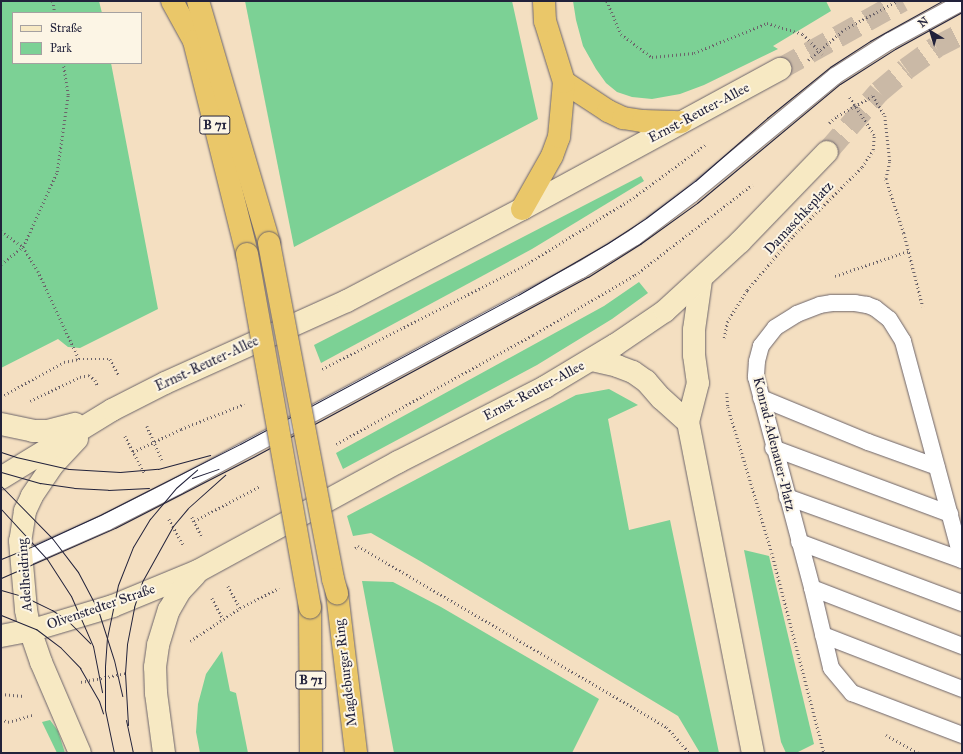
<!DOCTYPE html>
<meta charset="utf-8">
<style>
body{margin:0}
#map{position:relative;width:963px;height:754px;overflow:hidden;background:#f4dfc1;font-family:"IM FELL Great Primer",serif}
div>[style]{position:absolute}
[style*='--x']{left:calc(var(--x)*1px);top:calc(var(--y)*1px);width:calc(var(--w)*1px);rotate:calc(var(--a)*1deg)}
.green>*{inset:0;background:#7cd195}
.secondary-tunnel>*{height:22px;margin-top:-11px;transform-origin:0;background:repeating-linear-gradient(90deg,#cab9a6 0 22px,transparent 0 33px)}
.path>*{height:2.5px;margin-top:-1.25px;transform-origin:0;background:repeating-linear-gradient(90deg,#6c646a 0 1px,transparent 0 4px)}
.roads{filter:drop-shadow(0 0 1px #6c646a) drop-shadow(0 0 1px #6c646a)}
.lane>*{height:16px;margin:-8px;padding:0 8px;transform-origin:8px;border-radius:8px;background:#fff}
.secondary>*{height:22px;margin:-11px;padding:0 11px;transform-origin:11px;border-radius:11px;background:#f7e9c3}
.highway>*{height:22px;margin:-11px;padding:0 11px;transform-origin:11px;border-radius:11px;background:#eac769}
.tram>*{height:1px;margin:-0.5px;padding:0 0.5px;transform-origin:0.5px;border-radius:0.5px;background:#22223b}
.bridges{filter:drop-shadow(0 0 1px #6c646a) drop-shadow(0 0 1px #6c646a)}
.highway-bridge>*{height:22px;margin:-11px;padding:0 11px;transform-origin:11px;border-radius:11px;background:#eac769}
span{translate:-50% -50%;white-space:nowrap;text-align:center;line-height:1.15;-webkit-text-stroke:4px #fcf5e5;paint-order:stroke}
.shield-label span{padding:1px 3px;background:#fcf5e5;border:1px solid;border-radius:3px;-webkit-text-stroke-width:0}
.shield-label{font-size:13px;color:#22223b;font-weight:700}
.street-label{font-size:14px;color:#22223b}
.frame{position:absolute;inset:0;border:2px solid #22223b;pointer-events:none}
.legend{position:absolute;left:12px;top:12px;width:130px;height:52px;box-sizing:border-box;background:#fcf5e5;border:1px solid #a5a1a1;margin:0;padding:5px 7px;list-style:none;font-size:12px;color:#22223b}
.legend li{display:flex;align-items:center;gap:8px;height:20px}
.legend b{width:20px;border:1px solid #a5a1a1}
.north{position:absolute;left:911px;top:12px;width:40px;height:40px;-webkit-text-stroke:3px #fcf5e5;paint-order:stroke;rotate:322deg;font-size:11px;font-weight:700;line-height:16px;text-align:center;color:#22223b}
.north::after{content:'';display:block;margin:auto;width:14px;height:18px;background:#22223b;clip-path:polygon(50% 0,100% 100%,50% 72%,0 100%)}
</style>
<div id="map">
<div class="green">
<div style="clip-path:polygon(1px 1px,99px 1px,102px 13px,13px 13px,13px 63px,111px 63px,158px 309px,80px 348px,68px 347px,58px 339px,1px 368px)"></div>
<div style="clip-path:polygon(245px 1px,512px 1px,538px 119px,294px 247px)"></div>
<div style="clip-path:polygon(573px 1px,826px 1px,831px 11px,773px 46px,778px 49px,704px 85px,680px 94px,652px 99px,632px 97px,617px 92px,606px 83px,596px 69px,583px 46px,576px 20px)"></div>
<div style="clip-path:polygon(641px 176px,644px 181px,532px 249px,321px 363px,314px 345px)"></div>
<div style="clip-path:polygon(639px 282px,648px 293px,612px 319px,537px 365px,343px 469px,336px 453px,604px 306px)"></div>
<div style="clip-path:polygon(609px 389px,638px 405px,608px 419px,629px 530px,670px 520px,719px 753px,700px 753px,678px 716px,420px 561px,371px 533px,353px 536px,347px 516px,576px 395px)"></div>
<div style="clip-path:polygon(744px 550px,769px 556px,814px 744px,796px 753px,786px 753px,781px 742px)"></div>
<div style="clip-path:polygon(362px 581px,393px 582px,441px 607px,599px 699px,572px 753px,394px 753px)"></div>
<div style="clip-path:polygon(222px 651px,230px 691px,236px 693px,248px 753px,200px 753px,196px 732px,198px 704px,206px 674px)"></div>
<div style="clip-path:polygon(50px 720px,58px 731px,65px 753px,57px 753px,42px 722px)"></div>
</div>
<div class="secondary-tunnel">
<div style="--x:780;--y:69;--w:140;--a:-29.1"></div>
<div style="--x:827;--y:152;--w:79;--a:-49.1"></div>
<div style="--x:879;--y:92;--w:35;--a:-40"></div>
<div style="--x:906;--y:69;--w:37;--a:-36"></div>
<div style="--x:936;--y:47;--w:29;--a:-27"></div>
</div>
<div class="path">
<div style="--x:53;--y:1;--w:12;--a:81"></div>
<div style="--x:607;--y:1;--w:36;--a:67"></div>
<div style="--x:621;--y:34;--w:39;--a:37"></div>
<div style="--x:652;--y:57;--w:42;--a:-5.4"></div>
<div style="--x:694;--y:53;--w:79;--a:-22.3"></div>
<div style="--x:767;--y:23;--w:38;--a:17"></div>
<div style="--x:803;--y:34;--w:28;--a:46"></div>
<div style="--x:808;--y:60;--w:48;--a:-40"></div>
<div style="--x:845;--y:29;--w:59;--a:-28.3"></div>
<div style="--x:829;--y:123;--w:11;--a:-41"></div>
<div style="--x:837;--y:116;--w:41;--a:-29.1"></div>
<div style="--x:873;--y:96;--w:23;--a:59"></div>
<div style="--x:885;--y:116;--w:46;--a:83.8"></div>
<div style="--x:890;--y:162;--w:17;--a:103"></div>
<div style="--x:886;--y:179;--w:57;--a:71.6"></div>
<div style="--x:904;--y:233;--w:76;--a:75.6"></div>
<div style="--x:1;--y:231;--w:27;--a:36"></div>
<div style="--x:23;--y:247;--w:28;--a:58"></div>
<div style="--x:38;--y:271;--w:97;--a:65"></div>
<div style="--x:1;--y:264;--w:28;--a:-38"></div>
<div style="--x:23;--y:247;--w:82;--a:-65.6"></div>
<div style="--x:57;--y:172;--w:78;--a:-81.9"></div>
<div style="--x:68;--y:95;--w:32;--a:-99"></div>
<div style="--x:835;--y:276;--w:77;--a:-18.9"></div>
<div style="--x:724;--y:338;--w:16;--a:-79"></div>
<div style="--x:727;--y:322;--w:38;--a:-58"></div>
<div style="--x:747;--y:290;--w:71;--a:-49.6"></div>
<div style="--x:793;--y:236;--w:98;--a:-45"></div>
<div style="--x:862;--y:167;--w:20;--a:-57"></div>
<div style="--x:873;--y:150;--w:15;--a:-86"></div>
<div style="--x:874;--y:135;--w:45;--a:-123.3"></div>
<div style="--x:322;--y:369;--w:228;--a:-27.1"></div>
<div style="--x:525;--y:265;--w:123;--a:-31.8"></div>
<div style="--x:630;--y:200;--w:93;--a:-36.3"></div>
<div style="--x:727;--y:393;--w:14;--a:86"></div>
<div style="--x:728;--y:407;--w:152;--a:73.2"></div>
<div style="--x:772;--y:553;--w:207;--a:75.4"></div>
<div style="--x:4;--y:395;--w:68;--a:-28.8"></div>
<div style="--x:64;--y:362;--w:15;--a:-11"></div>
<div style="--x:79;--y:359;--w:31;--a:0"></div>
<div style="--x:110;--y:359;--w:18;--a:61"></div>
<div style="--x:30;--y:401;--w:55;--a:-25.6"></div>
<div style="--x:80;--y:377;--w:9;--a:-13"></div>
<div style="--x:89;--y:375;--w:8;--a:40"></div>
<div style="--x:95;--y:380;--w:7;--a:63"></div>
<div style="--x:147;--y:426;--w:37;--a:66"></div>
<div style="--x:125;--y:436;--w:43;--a:62.2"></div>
<div style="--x:336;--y:444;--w:225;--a:-29"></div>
<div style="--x:533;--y:335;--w:118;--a:-30.5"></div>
<div style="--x:635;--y:275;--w:148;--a:-37.6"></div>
<div style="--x:133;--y:452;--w:53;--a:-25.6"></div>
<div style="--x:181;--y:429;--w:68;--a:-21.6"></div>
<div style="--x:192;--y:517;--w:22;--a:63"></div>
<div style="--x:169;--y:519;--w:31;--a:61"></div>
<div style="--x:194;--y:521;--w:75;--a:-27.9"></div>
<div style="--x:355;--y:548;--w:4;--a:-34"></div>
<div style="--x:358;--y:546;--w:358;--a:30.4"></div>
<div style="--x:667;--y:727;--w:35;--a:49"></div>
<div style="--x:228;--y:586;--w:25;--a:61"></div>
<div style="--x:212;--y:598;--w:24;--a:62"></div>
<div style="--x:190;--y:641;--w:60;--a:-33.4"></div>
<div style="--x:240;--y:608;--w:44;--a:-27.1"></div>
<div style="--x:81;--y:682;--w:47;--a:-11.1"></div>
<div style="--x:1;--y:694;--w:23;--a:5"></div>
<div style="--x:1;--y:719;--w:8;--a:23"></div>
<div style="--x:8;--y:722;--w:26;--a:-16"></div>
<div style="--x:886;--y:735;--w:38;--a:29"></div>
</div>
<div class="roads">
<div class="lane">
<div style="--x:761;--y:398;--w:116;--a:22.4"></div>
<div style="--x:868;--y:442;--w:73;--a:19.9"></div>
<div style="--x:773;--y:448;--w:189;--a:20.4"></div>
<div style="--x:787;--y:497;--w:186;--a:19.8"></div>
<div style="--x:799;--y:542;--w:174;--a:20.5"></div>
<div style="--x:21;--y:560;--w:94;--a:-23.8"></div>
<div style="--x:107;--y:522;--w:80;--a:-26.9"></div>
<div style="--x:178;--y:486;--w:457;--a:-28.2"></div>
<div style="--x:581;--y:270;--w:63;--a:-31.4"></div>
<div style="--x:635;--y:237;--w:71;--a:-37"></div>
<div style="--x:692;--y:194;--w:185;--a:-39.5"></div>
<div style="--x:835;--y:76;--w:65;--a:-32.5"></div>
<div style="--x:890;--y:41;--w:82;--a:-28.4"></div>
<div style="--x:962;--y:560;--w:227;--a:-105.1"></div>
<div style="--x:903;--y:341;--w:26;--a:-122"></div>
<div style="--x:889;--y:319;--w:18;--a:-142"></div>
<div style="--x:875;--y:308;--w:9;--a:-159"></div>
<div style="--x:867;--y:305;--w:12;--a:-171"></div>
<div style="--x:855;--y:303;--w:23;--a:180"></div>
<div style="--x:832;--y:303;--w:12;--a:171"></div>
<div style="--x:820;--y:305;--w:25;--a:159"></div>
<div style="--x:797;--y:314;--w:26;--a:148"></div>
<div style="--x:775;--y:328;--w:23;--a:128"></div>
<div style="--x:761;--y:346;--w:16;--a:105"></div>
<div style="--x:757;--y:361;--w:16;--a:94"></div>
<div style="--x:756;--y:377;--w:218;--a:75.1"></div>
<div style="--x:812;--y:588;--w:82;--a:76.6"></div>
<div style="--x:831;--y:668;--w:33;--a:50"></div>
<div style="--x:852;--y:693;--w:118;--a:20.9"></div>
<div style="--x:812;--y:588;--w:161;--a:21.1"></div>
<div style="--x:823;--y:635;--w:149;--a:21.2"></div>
</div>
<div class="secondary">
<div style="--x:701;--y:280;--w:50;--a:98"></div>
<div style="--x:694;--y:330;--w:25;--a:90"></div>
<div style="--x:694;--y:355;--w:28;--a:82"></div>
<div style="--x:698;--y:383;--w:40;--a:104.4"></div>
<div style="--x:688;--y:422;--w:337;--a:78.9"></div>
<div style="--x:592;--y:360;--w:26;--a:13"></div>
<div style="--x:617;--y:366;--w:17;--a:21"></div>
<div style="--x:633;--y:372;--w:16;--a:35"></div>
<div style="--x:646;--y:381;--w:23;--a:49"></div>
<div style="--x:661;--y:398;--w:36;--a:42"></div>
<div style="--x:1;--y:424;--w:33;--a:12"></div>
<div style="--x:33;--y:431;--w:15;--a:0"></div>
<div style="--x:48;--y:431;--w:28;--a:-15"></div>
<div style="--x:77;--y:439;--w:37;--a:133"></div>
<div style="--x:52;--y:466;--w:36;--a:124"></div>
<div style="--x:32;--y:496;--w:17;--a:115"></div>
<div style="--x:25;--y:511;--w:30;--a:99"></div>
<div style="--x:20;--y:541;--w:69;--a:85"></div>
<div style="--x:26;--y:610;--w:20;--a:79"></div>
<div style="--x:30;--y:630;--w:34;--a:71"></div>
<div style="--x:41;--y:662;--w:99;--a:66.8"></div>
<div style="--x:1;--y:478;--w:130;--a:-31.5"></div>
<div style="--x:112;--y:410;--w:59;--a:-27"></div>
<div style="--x:165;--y:383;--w:200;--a:-24.3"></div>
<div style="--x:347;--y:301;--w:198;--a:-27.7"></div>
<div style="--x:522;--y:209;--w:294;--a:-28.5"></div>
<div style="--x:1;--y:636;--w:36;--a:-11"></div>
<div style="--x:36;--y:629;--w:80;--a:-16.6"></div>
<div style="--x:113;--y:606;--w:92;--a:-22.4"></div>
<div style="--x:198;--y:571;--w:228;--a:-28.6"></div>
<div style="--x:398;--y:462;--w:165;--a:-27"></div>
<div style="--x:545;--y:387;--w:82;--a:-31"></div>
<div style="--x:615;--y:345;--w:60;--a:-34.2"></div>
<div style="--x:665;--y:311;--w:102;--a:-42.6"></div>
<div style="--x:740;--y:242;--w:125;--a:-46"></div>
<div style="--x:164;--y:753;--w:61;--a:-97.6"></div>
<div style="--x:156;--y:693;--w:26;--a:-92"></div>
<div style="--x:155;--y:667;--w:22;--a:-82"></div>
<div style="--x:158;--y:645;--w:37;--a:-73"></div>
<div style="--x:169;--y:610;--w:22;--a:-60"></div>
<div style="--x:180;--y:591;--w:22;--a:-47"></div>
</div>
<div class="highway">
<div style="--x:172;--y:1;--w:46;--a:61.2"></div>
<div style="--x:194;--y:41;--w:219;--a:76"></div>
<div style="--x:198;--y:1;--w:252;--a:73.6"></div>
<div style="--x:564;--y:82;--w:53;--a:33.4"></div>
<div style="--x:608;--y:111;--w:17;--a:25"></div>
<div style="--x:623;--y:118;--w:20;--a:9"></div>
<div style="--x:643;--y:121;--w:38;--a:2"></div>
<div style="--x:522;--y:209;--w:61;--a:-60.5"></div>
<div style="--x:552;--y:156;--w:20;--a:-70"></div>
<div style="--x:559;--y:137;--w:55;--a:-84.8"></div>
<div style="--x:564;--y:82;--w:64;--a:-107.3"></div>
<div style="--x:545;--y:21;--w:20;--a:-93"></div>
<div style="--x:337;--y:593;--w:161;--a:83.2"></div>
<div style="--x:310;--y:607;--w:146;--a:89.6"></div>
</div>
</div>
<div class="tram">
<div style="--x:1;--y:452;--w:16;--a:18"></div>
<div style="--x:16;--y:457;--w:54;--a:12.8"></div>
<div style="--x:69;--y:469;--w:51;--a:3.4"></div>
<div style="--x:120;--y:472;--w:38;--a:-5"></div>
<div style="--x:158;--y:469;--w:54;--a:-15.1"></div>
<div style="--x:1;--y:472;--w:41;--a:15.8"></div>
<div style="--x:40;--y:483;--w:34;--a:8"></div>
<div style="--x:74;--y:488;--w:34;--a:3"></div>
<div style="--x:108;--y:490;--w:41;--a:-2.8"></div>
<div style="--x:192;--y:478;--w:28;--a:-19"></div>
<div style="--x:1;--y:486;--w:73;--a:45.6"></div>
<div style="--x:52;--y:538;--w:43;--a:52.6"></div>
<div style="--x:78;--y:572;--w:43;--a:62.2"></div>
<div style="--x:98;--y:610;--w:52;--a:72.3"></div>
<div style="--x:114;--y:660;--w:37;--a:77"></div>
<div style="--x:1;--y:509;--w:68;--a:47.4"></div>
<div style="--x:47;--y:559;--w:44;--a:57"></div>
<div style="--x:71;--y:596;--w:55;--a:66.3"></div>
<div style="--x:93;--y:646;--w:47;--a:78.9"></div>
<div style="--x:1;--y:559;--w:37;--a:-22"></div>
<div style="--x:35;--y:545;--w:74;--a:-24.8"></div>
<div style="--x:102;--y:514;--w:155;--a:-26.9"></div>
<div style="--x:240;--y:444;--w:315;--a:-28.2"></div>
<div style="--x:518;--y:295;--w:104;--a:-30"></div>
<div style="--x:608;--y:243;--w:45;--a:-33.3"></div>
<div style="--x:646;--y:218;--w:61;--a:-37.1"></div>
<div style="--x:695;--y:181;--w:96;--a:-41.2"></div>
<div style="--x:767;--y:118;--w:81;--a:-39"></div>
<div style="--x:830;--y:67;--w:48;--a:-33"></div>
<div style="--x:870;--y:41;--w:82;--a:-29.1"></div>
<div style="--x:1;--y:578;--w:124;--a:-23.7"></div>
<div style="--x:115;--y:528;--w:157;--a:-27.2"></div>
<div style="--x:255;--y:456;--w:378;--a:-28.3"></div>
<div style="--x:588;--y:277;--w:62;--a:-32.4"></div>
<div style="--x:640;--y:244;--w:70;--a:-35.7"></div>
<div style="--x:697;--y:203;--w:186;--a:-39.8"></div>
<div style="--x:840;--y:84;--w:65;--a:-32.5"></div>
<div style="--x:895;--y:49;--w:77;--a:-28.9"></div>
<div style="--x:1;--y:590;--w:25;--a:16"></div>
<div style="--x:25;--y:597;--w:30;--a:26"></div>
<div style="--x:52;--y:610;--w:18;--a:34"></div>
<div style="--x:67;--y:620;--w:33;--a:45"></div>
<div style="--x:1;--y:615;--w:38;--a:22"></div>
<div style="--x:36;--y:629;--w:31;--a:37"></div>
<div style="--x:61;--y:648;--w:28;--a:46"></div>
<div style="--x:80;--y:668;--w:38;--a:60"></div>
<div style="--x:99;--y:701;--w:13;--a:72"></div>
<div style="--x:126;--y:720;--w:34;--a:78"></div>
<div style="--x:128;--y:725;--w:52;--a:-93.3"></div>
<div style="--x:125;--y:673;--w:29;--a:-86"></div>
<div style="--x:127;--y:644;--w:38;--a:-79"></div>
<div style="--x:134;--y:607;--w:28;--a:-72"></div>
<div style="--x:143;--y:580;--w:62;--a:-60.9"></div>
<div style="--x:173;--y:526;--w:23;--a:-50"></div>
<div style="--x:188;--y:508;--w:50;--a:-41.7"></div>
<div style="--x:114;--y:753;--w:44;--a:-101.8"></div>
<div style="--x:105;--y:710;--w:44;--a:-90"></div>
<div style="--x:105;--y:666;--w:28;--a:-86"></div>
<div style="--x:107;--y:638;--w:54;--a:-78.3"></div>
<div style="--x:118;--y:585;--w:41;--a:-68.5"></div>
<div style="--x:133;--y:547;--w:33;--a:-59"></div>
<div style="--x:150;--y:519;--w:40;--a:-50"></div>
<div style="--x:176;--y:488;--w:28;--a:-41"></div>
</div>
<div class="bridges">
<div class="highway-bridge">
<div style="--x:269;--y:243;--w:342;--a:79.2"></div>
<div style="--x:333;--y:579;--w:15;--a:74"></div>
<div style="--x:247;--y:254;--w:359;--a:79.9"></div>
</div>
</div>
<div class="shield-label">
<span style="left:215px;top:125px">B 71</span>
<span style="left:311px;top:680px">B 71</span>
</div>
<div class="street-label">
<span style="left:699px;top:113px;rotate:-28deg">Ernst-Reuter-Allee</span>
<span style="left:799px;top:218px;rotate:-47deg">Damaschkeplatz</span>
<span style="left:207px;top:364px;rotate:-25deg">Ernst-Reuter-Allee</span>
<span style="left:534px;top:391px;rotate:-28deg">Ernst-Reuter-Allee</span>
<span style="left:774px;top:444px;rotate:76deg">Konrad-Adenauer-Platz</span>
<span style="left:25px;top:575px;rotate:-94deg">Adelheidring</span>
<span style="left:101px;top:607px;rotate:-19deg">Olvenstedter Straße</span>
<span style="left:346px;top:673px;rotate:-97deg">Magdeburger Ring</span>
</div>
<div class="frame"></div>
<ul class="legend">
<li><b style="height:5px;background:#f7e9c3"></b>Straße</li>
<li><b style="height:11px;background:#7cd195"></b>Park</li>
</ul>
<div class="north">N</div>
</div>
